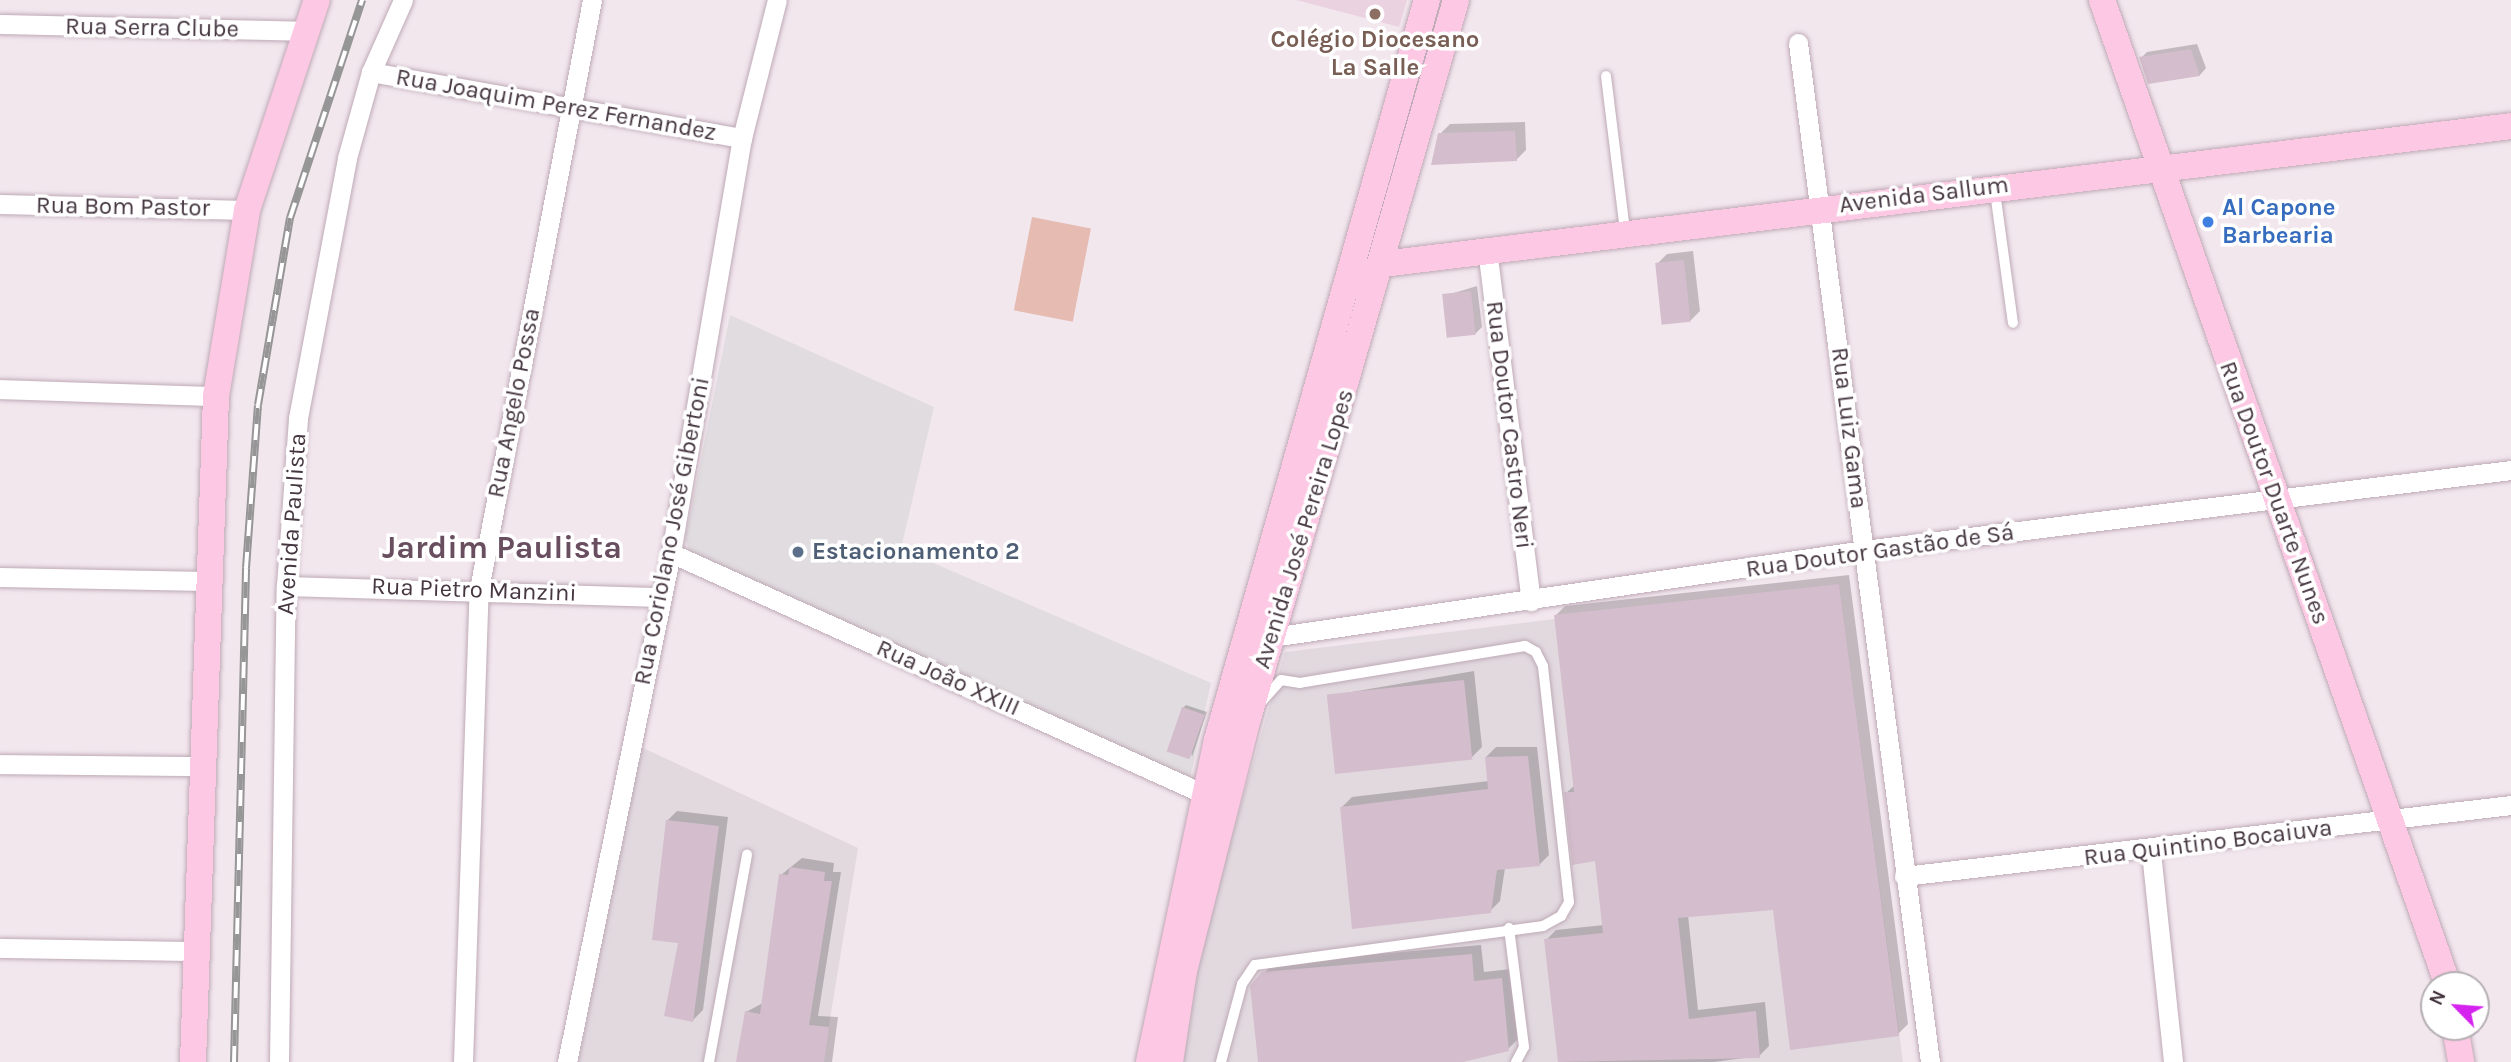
<!DOCTYPE html>
<meta charset="utf-8">
<style>
body{margin:0}
#map{position:relative;width:2511px;height:1062px;overflow:hidden;background:#f3e7ee;font-family:Karla,sans-serif}
div>[style]{position:absolute}
[style*='--x']{left:calc(var(--x)*1px);top:calc(var(--y)*1px);width:calc(var(--w)*1px);rotate:calc(var(--a)*1deg)}
.industrial>*{inset:0;background:#e2d9df}
.education>*{inset:0;background:#ebd2e0}
.green>*{inset:0;background:#e5bbb2;transform-origin:0 0}
.parking>*{inset:0;background:#e1dcdf}
.shadow>*{inset:0;background:#0003}
.building>*{inset:0;background:#d4bdcc;transform-origin:0 0}
.roads{filter:drop-shadow(0 0 2px #beaab6) drop-shadow(0 0 2px #beaab6)}
.lane>*{height:10px;margin:-5px;padding:0 5px;transform-origin:5px;border-radius:5px;background:#fff}
.street>*{height:19px;margin:-9.5px;padding:0 9.5px;transform-origin:9.5px;border-radius:9.5px;background:#fff}
.secondary>*{height:26px;margin:-13px;padding:0 13px;transform-origin:13px;border-radius:13px;background:#fcc8e3}
.rail>*{height:8px;margin-top:-4px;transform-origin:0;background:repeating-linear-gradient(90deg,#fff 0 16px,#969696 0 32px);box-sizing:border-box;border-block:2px solid #969696}
.dots>*{width:19px;height:19px;translate:-50% -50%;box-sizing:border-box;border:4px solid #fff;border-radius:50%}
span{translate:-50% -50%;white-space:nowrap;text-align:center;line-height:1.15;-webkit-text-stroke:7px #fff;paint-order:stroke}
.street-label{font-size:24px;color:#453640}
.education-label{font-size:24px;color:#785e54;font-weight:700}
.shop-label{font-size:24px;color:#366cbe;font-weight:700}
.left{translate:0 -50%;text-align:left}
.service-label{font-size:24px;color:#4e5e75;font-weight:700}
.district-label{font-size:32px;color:#684e5f;font-weight:700}
.north{position:absolute;left:2420px;top:971px;width:70px;height:70px;box-sizing:border-box;background:#fff;border:2px solid #b5afb3;border-radius:50%;rotate:295deg;font-size:19px;font-weight:700;line-height:28px;text-align:center;color:#453640}
.north::after{content:'';display:block;margin:auto;width:24px;height:32px;background:#d522ee;clip-path:polygon(50% 0,100% 100%,50% 72%,0 100%)}
</style>
<div id="map">
<div class="industrial">
<div style="clip-path:polygon(1839px 584px,1903px 1062px,1180px 1062px,1206px 925px,1285px 652px)"></div>
<div style="clip-path:polygon(641px 747px,858px 848px,823px 1062px,578px 1062px)"></div>
</div>
<div class="education">
<div style="clip-path:polygon(1296px 0,1407px 0,1399px 27px)"></div>
</div>
<div class="green">
<div style="left:1032px;top:217px;width:60px;height:95px;rotate:11deg"></div>
</div>
<div class="parking">
<div style="clip-path:polygon(730px 315px,934px 407px,901px 549px,1211px 683px,1189px 783px,691px 554px,685px 539px)"></div>
</div>
<div class="shadow">
<div style="clip-path:polygon(2197px 44px,2206px 68px,2200px 75px,2149px 82px,2141px 58px,2147px 52px)"></div>
<div style="clip-path:polygon(1525px 122px,1526px 150px,1516px 160px,1440px 134px,1450px 124px)"></div>
<div style="clip-path:polygon(1693px 251px,1700px 311px,1690px 321px,1657px 264px,1667px 254px)"></div>
<div style="clip-path:polygon(1477px 286px,1482px 327px,1475px 334px,1444px 296px)"></div>
<div style="clip-path:polygon(1849px 575px,1908px 1024px,1898px 1034px,1774px 908px,1688px 915px,1698px 1010px,1765px 1002px,1769px 1046px,1759px 1056px,1714px 1062px,1559px 1062px,1546px 940px,1556px 930px,1604px 925px,1597px 859px,1566px 793px,1575px 785px,1555px 616px,1565px 606px)"></div>
<div style="clip-path:polygon(1474px 671px,1482px 747px,1472px 757px,1330px 704px,1340px 694px)"></div>
<div style="clip-path:polygon(1186px 705px,1207px 712px,1192px 757px,1183px 708px)"></div>
<div style="clip-path:polygon(1496px 747px,1537px 747px,1549px 855px,1539px 865px,1505px 868px,1500px 901px,1490px 911px,1342px 807px,1352px 797px,1489px 781px,1486px 757px)"></div>
<div style="clip-path:polygon(677px 811px,728px 817px,703px 1010px,693px 1020px,667px 821px)"></div>
<div style="clip-path:polygon(802px 858px,834px 863px,833px 872px,841px 872px,818px 1016px,838px 1017px,832px 1062px,738px 1062px,746px 1012px,763px 1003px,781px 875px)"></div>
<div style="clip-path:polygon(1481px 945px,1484px 972px,1511px 969px,1518px 1039px,1508px 1049px,1448px 1062px,1260px 1062px,1263px 974px,1274px 963px)"></div>
</div>
<div class="building">
<div style="clip-path:polygon(2191px 49px,2200px 76px,2148px 84px,2139px 57px)"></div>
<div style="clip-path:polygon(1515px 131px,1517px 161px,1431px 165px,1438px 133px)"></div>
<div style="left:1684px;top:260px;width:62px;height:29px;rotate:84deg"></div>
<div style="left:1471px;top:291px;width:44px;height:29px;rotate:84deg"></div>
<div style="clip-path:polygon(1839px 584px,1899px 1036px,1790px 1050px,1773px 910px,1678px 918px,1689px 1019px,1756px 1011px,1760px 1058px,1558px 1062px,1544px 939px,1603px 933px,1595px 861px,1572px 865px,1564px 792px,1574px 792px,1554px 615px)"></div>
<div style="left:1464px;top:680px;width:80px;height:138px;rotate:84deg"></div>
<div style="left:1182px;top:707px;width:24px;height:47px;rotate:19deg"></div>
<div style="clip-path:polygon(1528px 756px,1540px 866px,1497px 870px,1491px 913px,1352px 929px,1340px 807px,1488px 789px,1485px 757px)"></div>
<div style="clip-path:polygon(666px 820px,719px 826px,693px 1022px,664px 1016px,678px 943px,652px 940px)"></div>
<div style="clip-path:polygon(790px 867px,825px 872px,824px 881px,832px 881px,809px 1025px,829px 1027px,824px 1062px,736px 1062px,745px 1011px,760px 1014px,779px 874px,788px 875px)"></div>
<div style="clip-path:polygon(1472px 954px,1474px 981px,1502px 978px,1509px 1051px,1463px 1062px,1258px 1062px,1250px 986px,1262px 972px)"></div>
</div>
<div class="roads">
<div class="lane">
<div style="--x:1606;--y:76;--w:156;--a:83"></div>
<div style="--x:1995;--y:192;--w:132;--a:82.2"></div>
<div style="--x:1509;--y:928;--w:120;--a:82.8"></div>
<div style="--x:1524;--y:1047;--w:17;--a:118"></div>
<div style="--x:709;--y:1062;--w:211;--a:-79.6"></div>
<div style="--x:1221;--y:1062;--w:81;--a:-74.9"></div>
<div style="--x:1242;--y:984;--w:23;--a:-56"></div>
<div style="--x:1255;--y:965;--w:291;--a:-7.7"></div>
<div style="--x:1543;--y:926;--w:21;--a:-29"></div>
<div style="--x:1561;--y:916;--w:16;--a:-60"></div>
<div style="--x:1569;--y:902;--w:237;--a:-96.3"></div>
<div style="--x:1543;--y:666;--w:16;--a:-117"></div>
<div style="--x:1536;--y:652;--w:13;--a:-151"></div>
<div style="--x:1525;--y:646;--w:228;--a:170.7"></div>
<div style="--x:1300;--y:683;--w:19;--a:-171"></div>
<div style="--x:1281;--y:680;--w:28;--a:132"></div>
</div>
<div class="street">
<div style="--x:0;--y:24;--w:304;--a:1.3"></div>
<div style="--x:1798;--y:43;--w:1028;--a:82.62"></div>
<div style="--x:371;--y:72;--w:377;--a:10.1"></div>
<div style="--x:0;--y:204;--w:247;--a:1.4"></div>
<div style="--x:1487;--y:249;--w:355;--a:82.9"></div>
<div style="--x:0;--y:389;--w:216;--a:1.9"></div>
<div style="--x:671;--y:553;--w:597;--a:24.33"></div>
<div style="--x:0;--y:577;--w:206;--a:1.1"></div>
<div style="--x:286;--y:586;--w:375;--a:1.7"></div>
<div style="--x:1261;--y:632;--w:12;--a:24"></div>
<div style="--x:1272;--y:637;--w:598;--a:-8.36"></div>
<div style="--x:1864;--y:550;--w:652;--a:-7.05"></div>
<div style="--x:0;--y:764;--w:199;--a:0.6"></div>
<div style="--x:2151;--y:852;--w:211;--a:84"></div>
<div style="--x:1904;--y:876;--w:611;--a:-6.67"></div>
<div style="--x:0;--y:948;--w:195;--a:0.9"></div>
<div style="--x:279;--y:1062;--w:476;--a:-89.2"></div>
<div style="--x:286;--y:586;--w:168;--a:-85.9"></div>
<div style="--x:298;--y:418;--w:265;--a:-79.3"></div>
<div style="--x:347;--y:158;--w:89;--a:-74.4"></div>
<div style="--x:371;--y:72;--w:79;--a:-66"></div>
<div style="--x:463;--y:1062;--w:473;--a:-88.1"></div>
<div style="--x:479;--y:589;--w:600;--a:-79.14"></div>
<div style="--x:567;--y:1062;--w:520;--a:-78.45"></div>
<div style="--x:671;--y:553;--w:421;--a:-80.3"></div>
<div style="--x:742;--y:138;--w:142;--a:-75.8"></div>
</div>
<div class="secondary">
<div style="--x:2102;--y:0;--w:1044;--a:70.65"></div>
<div style="--x:1345;--y:290;--w:46;--a:-34.4"></div>
<div style="--x:1383;--y:264;--w:1136;--a:-6.97"></div>
<div style="--x:2455;--y:1027;--w:36;--a:80"></div>
<div style="--x:193;--y:1062;--w:666;--a:-88.02"></div>
<div style="--x:216;--y:396;--w:189;--a:-80.5"></div>
<div style="--x:247;--y:210;--w:221;--a:-71.6"></div>
<div style="--x:1149;--y:1062;--w:329;--a:-78.1"></div>
<div style="--x:1217;--y:740;--w:769;--a:-74.16"></div>
<div style="--x:1170;--y:1062;--w:92;--a:-81.3"></div>
<div style="--x:1184;--y:971;--w:264;--a:-75.8"></div>
<div style="--x:1249;--y:715;--w:744;--a:-73.85"></div>
</div>
</div>
<div class="rail">
<div style="--x:234;--y:1062;--w:494;--a:-88.6"></div>
<div style="--x:246;--y:568;--w:163;--a:-85.8"></div>
<div style="--x:258;--y:405;--w:190;--a:-80.3"></div>
<div style="--x:290;--y:218;--w:230;--a:-71.7"></div>
</div>
<div class="dots">
<div style="left:1375px;top:14px;background:#8d6e63"></div>
<div style="left:2208px;top:222px;background:#3f7fe0"></div>
<div style="left:798px;top:552px;background:#5c6f8a"></div>
</div>
<div class="street-label">
<span style="left:152px;top:28px;rotate:1deg">Rua Serra Clube</span>
<span style="left:556px;top:105px;rotate:10deg">Rua Joaquim Perez Fernandez</span>
<span style="left:1924px;top:195px;rotate:-7deg">Avenida Sallum</span>
<span style="left:123px;top:207px;rotate:1deg">Rua Bom Pastor</span>
<span style="left:514px;top:403px;rotate:-79deg">Rua Angelo Possa</span>
<span style="left:1509px;top:425px;rotate:83deg">Rua Doutor Castro Neri</span>
<span style="left:1849px;top:428px;rotate:83deg">Rua Luiz Gama</span>
<span style="left:2274px;top:493px;rotate:70deg">Rua Doutor Duarte Nunes</span>
<span style="left:292px;top:524px;rotate:-86deg">Avenida Paulista</span>
<span style="left:1304px;top:529px;rotate:-73deg">Avenida José Pereira Lopes</span>
<span style="left:672px;top:531px;rotate:-79deg">Rua Coriolano José Gibertoni</span>
<span style="left:1880px;top:551px;rotate:-8deg">Rua Doutor Gastão de Sá</span>
<span style="left:474px;top:590px;rotate:2deg">Rua Pietro Manzini</span>
<span style="left:948px;top:678px;rotate:24deg">Rua João XXIII</span>
<span style="left:2208px;top:843px;rotate:-7deg">Rua Quintino Bocaiuva</span>
</div>
<div class="education-label">
<span style="left:1375px;top:54px">Colégio Diocesano<br>La Salle</span>
</div>
<div class="shop-label">
<span class="left" style="left:2222px;top:222px">Al Capone<br>Barbearia</span>
</div>
<div class="service-label">
<span class="left" style="left:812px;top:552px">Estacionamento 2</span>
</div>
<div class="district-label">
<span style="left:502px;top:548px">Jardim Paulista</span>
</div>
<div class="north">N</div>
</div>
